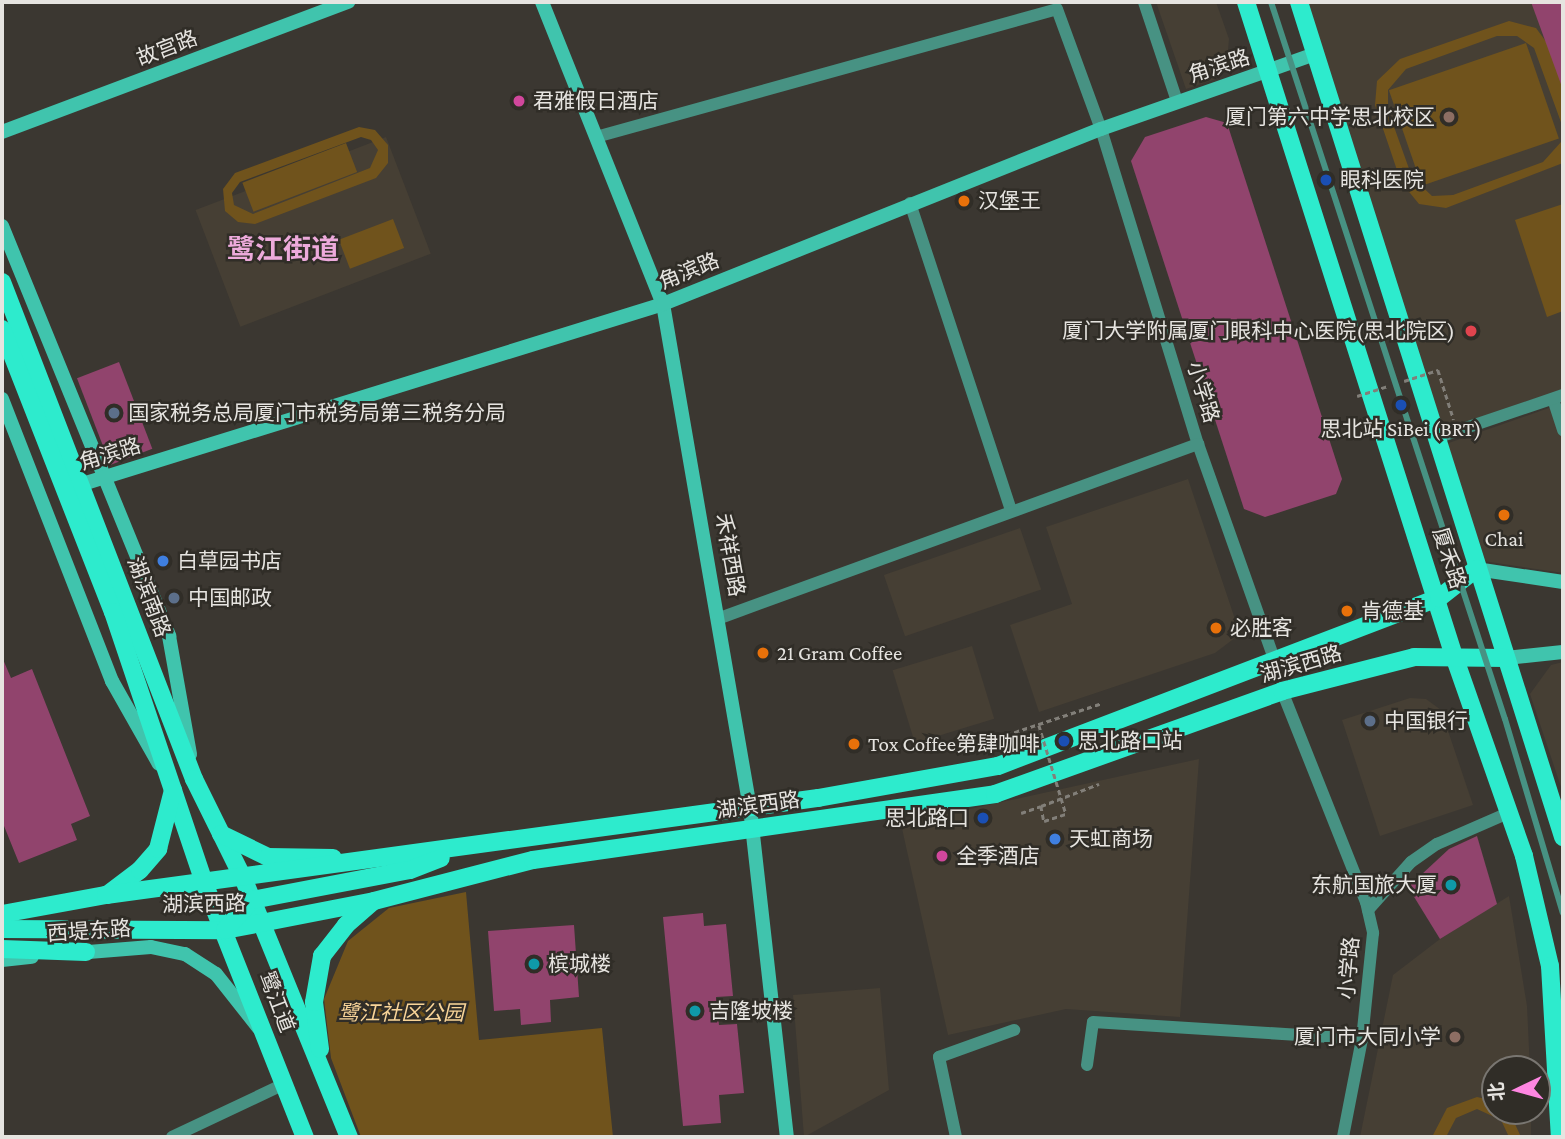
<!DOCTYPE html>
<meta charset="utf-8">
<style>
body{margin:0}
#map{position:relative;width:1565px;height:1139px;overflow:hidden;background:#3b3731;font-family:"Crimson Pro","Noto Sans SC",serif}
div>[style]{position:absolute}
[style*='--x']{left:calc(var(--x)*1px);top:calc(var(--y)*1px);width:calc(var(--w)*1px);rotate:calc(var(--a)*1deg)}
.built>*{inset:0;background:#463f34;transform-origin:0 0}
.green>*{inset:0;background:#70531c;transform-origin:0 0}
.building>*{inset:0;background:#91446d;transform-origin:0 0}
.path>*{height:2.5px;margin-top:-1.25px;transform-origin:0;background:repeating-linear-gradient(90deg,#827f79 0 5px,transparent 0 8.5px)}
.street>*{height:12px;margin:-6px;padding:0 6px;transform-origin:6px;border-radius:6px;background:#479283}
.secondary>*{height:14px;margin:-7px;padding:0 7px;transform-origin:7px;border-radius:7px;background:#40c4ad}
.primary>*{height:18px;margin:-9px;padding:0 9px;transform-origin:9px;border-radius:9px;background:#2debcd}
.path-bridge>*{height:2.5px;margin-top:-1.25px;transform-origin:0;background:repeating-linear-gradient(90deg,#827f79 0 5px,transparent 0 8.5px)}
.lane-bridge>*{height:6px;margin:-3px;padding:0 3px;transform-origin:3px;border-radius:3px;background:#479283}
.dots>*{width:19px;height:19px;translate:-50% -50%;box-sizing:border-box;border:4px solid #302d27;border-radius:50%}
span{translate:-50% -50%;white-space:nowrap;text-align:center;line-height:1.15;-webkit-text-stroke:5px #302d27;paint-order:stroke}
.street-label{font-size:21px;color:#e6e4e0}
.poi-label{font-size:21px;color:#e6e4e0}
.left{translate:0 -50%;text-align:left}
.right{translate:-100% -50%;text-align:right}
.park-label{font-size:21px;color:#f8d498;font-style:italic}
.district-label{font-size:28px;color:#edaadb;font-weight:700}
.frame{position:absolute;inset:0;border:4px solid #e6e4e0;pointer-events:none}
.north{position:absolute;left:1481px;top:1055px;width:70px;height:70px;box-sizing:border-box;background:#302d27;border:2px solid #797671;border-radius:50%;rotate:265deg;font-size:19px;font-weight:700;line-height:28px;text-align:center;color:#e6e4e0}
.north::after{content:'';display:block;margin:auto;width:24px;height:32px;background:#fe86e1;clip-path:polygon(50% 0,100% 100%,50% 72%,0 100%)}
</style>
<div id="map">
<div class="built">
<div style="clip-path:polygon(1156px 2px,1216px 2px,1229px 39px,1227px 61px,1216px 79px,1186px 89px)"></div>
<div style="clip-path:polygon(1296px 2px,1563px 2px,1563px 389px,1439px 431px)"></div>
<div style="left:386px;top:137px;width:125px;height:204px;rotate:69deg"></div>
<div style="clip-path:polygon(1563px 403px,1563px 573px,1483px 561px,1443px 445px)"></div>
<div style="clip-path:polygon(1188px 479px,1240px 634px,1215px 653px,1039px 712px,1010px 625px,1072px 604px,1046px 527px)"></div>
<div style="left:1020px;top:528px;width:65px;height:144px;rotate:71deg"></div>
<div style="left:972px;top:646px;width:76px;height:83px;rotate:73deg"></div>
<div style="clip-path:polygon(1563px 662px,1563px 793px,1530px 694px,1551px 665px)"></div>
<div style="clip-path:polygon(1410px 698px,1426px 699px,1441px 710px,1473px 805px,1380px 836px,1342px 720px)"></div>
<div style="clip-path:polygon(1199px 759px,1180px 1017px,1066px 1009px,948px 1035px,901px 824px)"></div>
<div style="clip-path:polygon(1509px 896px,1527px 1006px,1530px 1069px,1495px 1069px,1495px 1111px,1531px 1111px,1531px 1137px,1360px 1137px,1393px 975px,1440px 939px)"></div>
<div style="clip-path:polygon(880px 988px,889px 1090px,804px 1137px,793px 995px)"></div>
</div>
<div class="green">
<div style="clip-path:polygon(evenodd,1509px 21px,1536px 28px,1550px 47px,1563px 86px,1563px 163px,1446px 208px,1419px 204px,1401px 182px,1375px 105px,1377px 81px,1400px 59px,1509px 21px,1497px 36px,1517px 36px,1534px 48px,1562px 125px,1561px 142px,1543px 162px,1453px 195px,1432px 196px,1412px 177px,1388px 110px,1388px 90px,1406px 69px,1497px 36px)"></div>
<div style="left:1526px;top:43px;width:101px;height:145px;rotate:71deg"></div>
<div style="clip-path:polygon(evenodd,359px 127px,375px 130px,388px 145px,388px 163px,376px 178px,255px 224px,238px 222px,225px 211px,223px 189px,235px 173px,359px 127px,361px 137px,371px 140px,378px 150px,370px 168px,253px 214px,234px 205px,232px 193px,240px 182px,361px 137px)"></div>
<div style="left:346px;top:143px;width:31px;height:111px;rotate:69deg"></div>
<div style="clip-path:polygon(1563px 204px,1563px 311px,1547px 317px,1515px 220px)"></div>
<div style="left:393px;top:219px;width:31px;height:58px;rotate:69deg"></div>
<div style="clip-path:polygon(466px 892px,479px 1040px,602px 1028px,613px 1137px,361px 1137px,331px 1058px,324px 999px,348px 941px,389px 908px)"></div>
<div style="clip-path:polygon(1477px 1097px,1495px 1101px,1495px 1111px,1509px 1111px,1521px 1137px,1509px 1137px,1501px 1120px,1477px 1109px,1456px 1118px,1446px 1137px,1432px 1137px,1447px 1108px)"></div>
</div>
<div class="building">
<div style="clip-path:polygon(1531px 2px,1563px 2px,1563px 86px,1562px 87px)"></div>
<div style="clip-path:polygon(1206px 117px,1227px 123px,1342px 479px,1336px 494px,1265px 517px,1244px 509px,1131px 161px,1145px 137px)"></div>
<div style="left:119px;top:362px;width:93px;height:45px;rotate:69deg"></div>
<div style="clip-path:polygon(2px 657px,11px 678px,32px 669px,90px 816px,71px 824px,77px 840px,19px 863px,2px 821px)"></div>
<div style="clip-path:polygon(1477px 836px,1497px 904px,1440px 939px,1408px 887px,1449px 849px)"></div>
<div style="clip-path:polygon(703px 913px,704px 926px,726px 924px,733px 996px,716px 997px,719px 1025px,737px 1024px,744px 1093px,719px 1095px,721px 1123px,683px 1126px,663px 917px)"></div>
<div style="clip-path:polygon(574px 925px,579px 997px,550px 1000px,551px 1022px,521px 1025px,520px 1009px,494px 1011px,488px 931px)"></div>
</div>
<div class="path">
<div style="--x:1438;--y:370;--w:52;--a:72.3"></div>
<div style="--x:982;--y:743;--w:126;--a:-18.4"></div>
<div style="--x:1041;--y:806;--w:62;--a:-20.8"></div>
<div style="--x:1021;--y:813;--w:21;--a:-19"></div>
<div style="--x:1041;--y:806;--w:15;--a:79"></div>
<div style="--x:1044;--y:821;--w:23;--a:-18"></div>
</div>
<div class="street">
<div style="--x:1144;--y:2;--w:104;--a:71.6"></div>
<div style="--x:596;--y:137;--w:478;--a:-15.5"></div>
<div style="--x:1057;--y:9;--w:128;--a:69.9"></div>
<div style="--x:1101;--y:129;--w:330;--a:72.9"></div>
<div style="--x:1198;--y:444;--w:233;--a:70.5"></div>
<div style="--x:910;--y:203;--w:324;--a:71.8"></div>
<div style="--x:1553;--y:399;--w:33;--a:72"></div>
<div style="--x:1436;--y:438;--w:134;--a:-18.7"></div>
<div style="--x:720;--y:618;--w:509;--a:-20"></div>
<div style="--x:1282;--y:691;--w:227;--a:68.3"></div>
<div style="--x:1366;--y:902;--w:32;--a:77"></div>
<div style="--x:1373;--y:933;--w:107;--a:95.9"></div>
<div style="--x:1362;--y:1039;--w:100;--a:101"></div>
<div style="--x:1368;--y:910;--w:64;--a:-48.1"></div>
<div style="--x:1411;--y:862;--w:32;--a:-35"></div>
<div style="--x:1437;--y:844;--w:77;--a:-23.6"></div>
<div style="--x:1087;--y:1065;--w:43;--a:-82.1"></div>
<div style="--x:1093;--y:1022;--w:270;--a:3.6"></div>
<div style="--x:172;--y:1137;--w:124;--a:-25.3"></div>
<div style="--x:956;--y:1137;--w:82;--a:-102"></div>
<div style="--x:939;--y:1057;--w:80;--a:-19.8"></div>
</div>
<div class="secondary">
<div style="--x:542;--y:2;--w:325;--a:68.2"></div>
<div style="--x:663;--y:304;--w:511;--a:80.21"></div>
<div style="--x:750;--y:808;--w:331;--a:83.6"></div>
<div style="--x:2;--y:132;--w:370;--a:-20.6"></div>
<div style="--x:2;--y:226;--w:443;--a:67.8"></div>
<div style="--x:169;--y:636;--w:120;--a:79.9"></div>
<div style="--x:2;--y:399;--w:303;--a:68.7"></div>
<div style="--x:112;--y:681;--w:95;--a:60.5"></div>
<div style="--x:73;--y:487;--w:618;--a:-17.23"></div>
<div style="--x:663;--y:304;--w:472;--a:-21.8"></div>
<div style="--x:1101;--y:129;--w:227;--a:-19.3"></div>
<div style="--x:1476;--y:569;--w:88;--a:8.5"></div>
<div style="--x:1506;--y:658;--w:57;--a:-6"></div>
<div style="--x:76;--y:953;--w:75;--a:-4.6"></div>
<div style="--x:151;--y:947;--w:35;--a:12"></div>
<div style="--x:185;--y:954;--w:37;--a:33"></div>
<div style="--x:216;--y:974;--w:68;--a:51.6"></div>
<div style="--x:2;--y:960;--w:30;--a:-6"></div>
</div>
<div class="primary">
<div style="--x:1246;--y:2;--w:686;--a:72.36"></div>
<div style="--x:1454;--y:656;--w:212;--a:70.7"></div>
<div style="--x:1524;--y:856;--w:113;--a:76.7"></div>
<div style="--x:1550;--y:966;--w:171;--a:86.7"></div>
<div style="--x:1299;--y:2;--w:876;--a:72.45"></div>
<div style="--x:2;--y:282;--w:533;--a:68.88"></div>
<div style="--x:194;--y:779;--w:113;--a:63.7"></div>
<div style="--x:244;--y:880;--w:278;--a:67.8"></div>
<div style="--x:2;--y:329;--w:304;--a:68.6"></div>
<div style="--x:113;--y:612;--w:288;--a:71.4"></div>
<div style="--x:205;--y:885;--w:271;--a:68.4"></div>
<div style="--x:221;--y:834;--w:52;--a:26.1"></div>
<div style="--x:268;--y:857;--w:65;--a:0.9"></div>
<div style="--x:107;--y:895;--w:41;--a:-37.1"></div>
<div style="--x:140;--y:870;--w:28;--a:-49"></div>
<div style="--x:158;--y:849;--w:61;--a:-75.7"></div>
<div style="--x:2;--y:914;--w:106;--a:-10.4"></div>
<div style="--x:106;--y:895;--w:719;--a:-7.76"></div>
<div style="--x:818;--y:798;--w:183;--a:-10.1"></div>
<div style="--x:998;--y:766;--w:472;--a:-20.9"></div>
<div style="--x:1439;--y:598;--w:47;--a:-38.1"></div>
<div style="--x:2;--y:929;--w:223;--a:0.3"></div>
<div style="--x:225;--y:930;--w:152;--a:-11"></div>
<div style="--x:374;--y:901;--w:164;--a:-14.5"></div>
<div style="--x:533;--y:860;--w:467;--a:-8.1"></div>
<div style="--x:995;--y:794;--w:305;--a:-19.7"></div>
<div style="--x:1282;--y:691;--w:136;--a:-14.4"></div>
<div style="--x:1414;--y:657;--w:92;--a:0.6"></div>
<div style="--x:225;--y:930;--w:40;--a:-48"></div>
<div style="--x:252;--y:900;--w:161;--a:-10.8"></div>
<div style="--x:410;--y:870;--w:33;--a:-21"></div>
<div style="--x:2;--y:949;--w:84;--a:2"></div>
<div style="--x:320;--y:1049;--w:47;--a:-97.3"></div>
<div style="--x:314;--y:1002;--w:47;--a:-80.1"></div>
<div style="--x:322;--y:956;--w:39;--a:-52"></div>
<div style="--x:346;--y:925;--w:35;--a:-41"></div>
</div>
<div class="path-bridge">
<div style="--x:1404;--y:381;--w:36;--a:-18"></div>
<div style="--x:1357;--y:396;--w:32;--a:-18"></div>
<div style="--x:1039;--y:725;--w:93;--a:73.1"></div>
</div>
<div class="lane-bridge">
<div style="--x:1271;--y:2;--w:754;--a:71.93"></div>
<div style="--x:1505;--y:719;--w:202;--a:73.4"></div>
</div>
<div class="dots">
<div style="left:519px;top:101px;background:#d1479c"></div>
<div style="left:1449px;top:117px;background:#8d6e63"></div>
<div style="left:1326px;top:180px;background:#1a4fb4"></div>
<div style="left:964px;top:201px;background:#e8710a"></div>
<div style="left:1471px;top:331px;background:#e0444e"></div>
<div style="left:1401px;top:405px;background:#1a4fb4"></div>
<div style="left:114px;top:413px;background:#5c6f8a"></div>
<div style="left:1504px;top:515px;background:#e8710a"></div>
<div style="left:163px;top:561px;background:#3f7fe0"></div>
<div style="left:174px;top:598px;background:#5c6f8a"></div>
<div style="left:1347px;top:611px;background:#e8710a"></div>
<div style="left:1216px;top:628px;background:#e8710a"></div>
<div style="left:763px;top:653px;background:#e8710a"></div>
<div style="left:1370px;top:721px;background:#5c6f8a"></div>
<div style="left:1064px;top:741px;background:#1a4fb4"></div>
<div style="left:854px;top:744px;background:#e8710a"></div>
<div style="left:983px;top:818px;background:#1a4fb4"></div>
<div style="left:1055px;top:839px;background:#3f7fe0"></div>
<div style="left:942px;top:856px;background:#d1479c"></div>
<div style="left:1451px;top:885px;background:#0f9aa8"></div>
<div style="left:534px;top:964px;background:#0f9aa8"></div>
<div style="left:695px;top:1011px;background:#0f9aa8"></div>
<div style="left:1455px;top:1037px;background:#8d6e63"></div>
</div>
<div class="street-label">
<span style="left:167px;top:48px;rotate:-21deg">故宫路</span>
<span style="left:1219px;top:66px;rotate:-18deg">角滨路</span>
<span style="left:689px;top:271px;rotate:-22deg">角滨路</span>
<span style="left:1203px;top:392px;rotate:73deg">小学路</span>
<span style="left:110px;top:454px;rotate:-17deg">角滨路</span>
<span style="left:730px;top:555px;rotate:80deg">禾祥西路</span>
<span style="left:1449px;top:558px;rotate:72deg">厦禾路</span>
<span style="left:149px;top:597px;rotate:69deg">湖滨南路</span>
<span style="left:1301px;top:664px;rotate:-16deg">湖滨西路</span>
<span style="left:758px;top:805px;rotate:-8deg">湖滨西路</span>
<span style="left:204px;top:904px;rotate:-1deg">湖滨西路</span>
<span style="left:89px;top:931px;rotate:-4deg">西堤东路</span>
<span style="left:1349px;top:968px;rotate:-85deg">小学路</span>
<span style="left:277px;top:1002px;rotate:69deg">鹭江道</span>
</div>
<div class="poi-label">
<span class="left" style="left:533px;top:101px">君雅假日酒店</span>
<span class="right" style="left:1435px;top:117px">厦门第六中学思北校区</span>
<span class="left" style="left:1340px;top:180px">眼科医院</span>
<span class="left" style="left:978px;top:201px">汉堡王</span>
<span class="right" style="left:1455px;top:331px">厦门大学附属厦门眼科中心医院(思北院区)</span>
<span class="left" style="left:128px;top:413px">国家税务总局厦门市税务局第三税务分局</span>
<span style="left:1401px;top:429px">思北站 SiBei (BRT)</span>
<span style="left:1504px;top:539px">Chai</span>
<span class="left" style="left:177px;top:561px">白草园书店</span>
<span class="left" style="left:188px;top:598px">中国邮政</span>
<span class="left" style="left:1361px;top:611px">肯德基</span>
<span class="left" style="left:1230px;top:628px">必胜客</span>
<span class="left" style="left:777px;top:653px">21 Gram Coffee</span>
<span class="left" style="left:1384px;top:721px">中国银行</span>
<span class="left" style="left:1078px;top:741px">思北路口站</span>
<span class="left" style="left:868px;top:744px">Tox Coffee第肆咖啡</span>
<span class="right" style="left:969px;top:818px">思北路口</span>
<span class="left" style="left:1069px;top:839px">天虹商场</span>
<span class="left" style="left:956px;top:856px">全季酒店</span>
<span class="right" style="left:1437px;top:885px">东航国旅大厦</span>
<span class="left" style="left:548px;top:964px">槟城楼</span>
<span class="left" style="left:709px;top:1011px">吉隆坡楼</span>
<span class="right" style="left:1441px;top:1037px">厦门市大同小学</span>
</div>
<div class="park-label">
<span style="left:401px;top:1013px">鹭江社区公园</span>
</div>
<div class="district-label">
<span style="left:283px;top:250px">鹭江街道</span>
</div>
<div class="frame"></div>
<div class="north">北</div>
</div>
